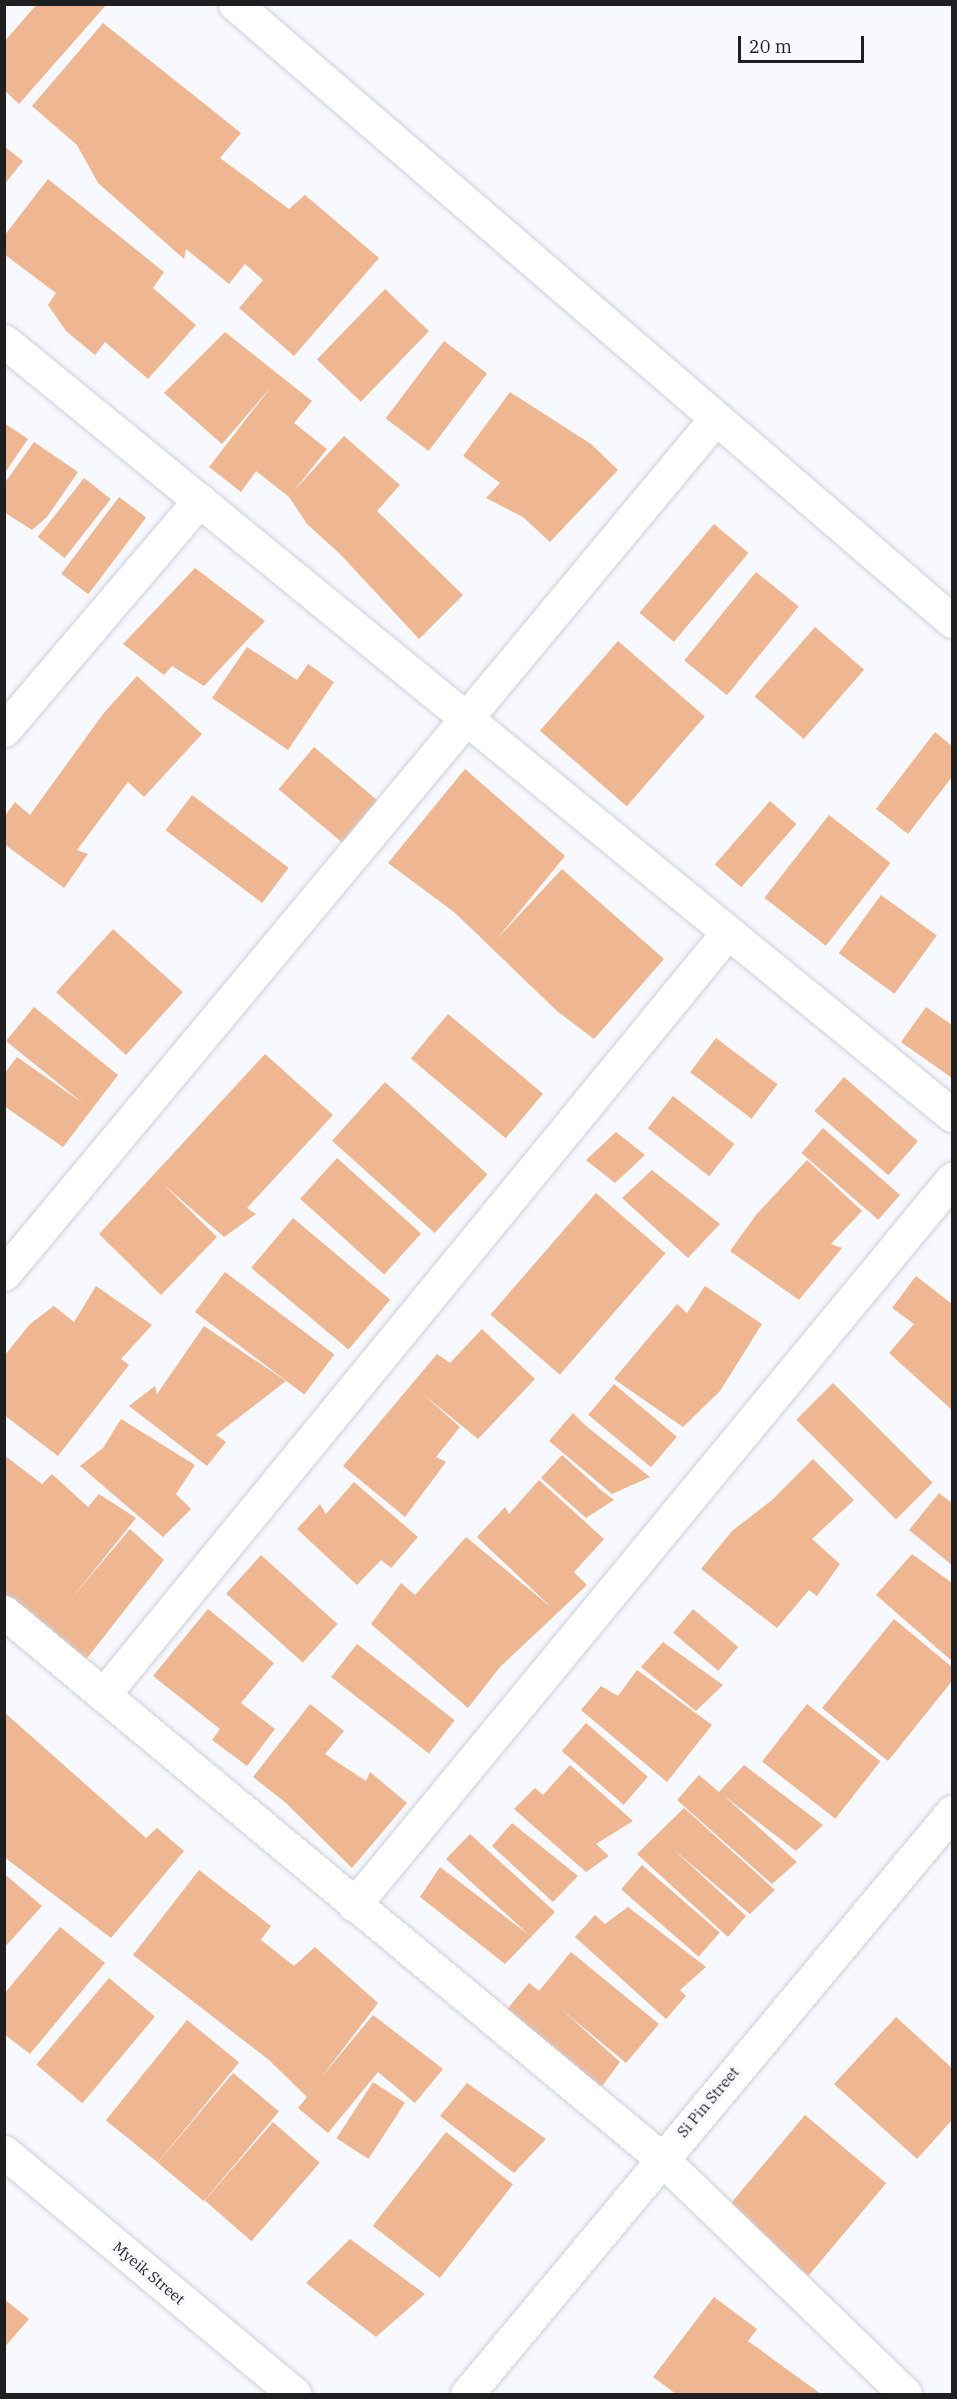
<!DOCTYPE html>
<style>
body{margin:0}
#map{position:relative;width:957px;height:2399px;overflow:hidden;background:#f8f9ff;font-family:"IBM Plex Serif",serif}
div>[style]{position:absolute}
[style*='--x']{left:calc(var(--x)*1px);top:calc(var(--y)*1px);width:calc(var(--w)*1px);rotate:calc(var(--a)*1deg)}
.building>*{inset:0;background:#efb692;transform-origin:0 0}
.roads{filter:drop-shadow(0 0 2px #cecfd5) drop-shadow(0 0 2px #cecfd5)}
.minor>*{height:33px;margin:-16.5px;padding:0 16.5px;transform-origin:16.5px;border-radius:16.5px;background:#fff}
span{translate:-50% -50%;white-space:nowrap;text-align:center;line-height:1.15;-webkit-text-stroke:6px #f8f9ff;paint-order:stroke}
.street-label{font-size:15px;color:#1f1f21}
.frame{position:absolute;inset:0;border:6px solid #1f1f21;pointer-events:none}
.scale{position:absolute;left:738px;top:36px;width:126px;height:27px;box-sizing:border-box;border:3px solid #1f1f21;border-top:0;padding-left:8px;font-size:18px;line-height:21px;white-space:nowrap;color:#1f1f21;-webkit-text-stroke:4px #f8f9ff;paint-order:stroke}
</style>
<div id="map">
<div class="building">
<div style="clip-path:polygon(37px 4px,107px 4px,19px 104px,4px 90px,4px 42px)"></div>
<div style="clip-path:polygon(103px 23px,241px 133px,220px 158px,289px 209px,305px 195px,379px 258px,294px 356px,239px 308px,263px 280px,245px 264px,229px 284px,186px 249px,184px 259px,98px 183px,77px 145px,32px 106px)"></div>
<div style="clip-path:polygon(4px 146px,23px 161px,4px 185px)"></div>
<div style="clip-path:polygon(48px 179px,164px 272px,153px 288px,196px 325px,148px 379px,105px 342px,95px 355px,66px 331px,48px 305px,56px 293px,4px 254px,4px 236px)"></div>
<div style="left:385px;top:289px;width:61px;height:98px;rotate:44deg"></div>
<div style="clip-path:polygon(225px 332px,312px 401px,294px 423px,327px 449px,293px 492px,344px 436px,400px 485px,377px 511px,463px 595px,419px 639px,340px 554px,307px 524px,289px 497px,256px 471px,241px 492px,209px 467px,271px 387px,222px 444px,164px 393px)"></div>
<div style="left:444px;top:341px;width:54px;height:97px;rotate:37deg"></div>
<div style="clip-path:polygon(510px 392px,591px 444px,618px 470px,550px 542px,523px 517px,486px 498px,500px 483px,463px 456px)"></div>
<div style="clip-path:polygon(4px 423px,28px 439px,4px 474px)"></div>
<div style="clip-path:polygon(34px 442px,78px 472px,47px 517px,32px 530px,4px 512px,4px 484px)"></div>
<div style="left:84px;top:478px;width:34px;height:75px;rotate:38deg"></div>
<div style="left:119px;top:497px;width:34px;height:96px;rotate:37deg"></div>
<div style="left:714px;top:524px;width:45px;height:116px;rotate:40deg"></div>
<div style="clip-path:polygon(195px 568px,265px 621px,204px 686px,172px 666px,164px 675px,123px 644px)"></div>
<div style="left:756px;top:572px;width:55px;height:114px;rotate:39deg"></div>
<div style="left:815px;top:627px;width:65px;height:92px;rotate:41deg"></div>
<div style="left:618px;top:641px;width:115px;height:119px;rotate:41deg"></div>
<div style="clip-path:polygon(247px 647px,297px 680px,308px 664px,334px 682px,288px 750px,212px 698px)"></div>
<div style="clip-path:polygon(137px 676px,202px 734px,144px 797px,128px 782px,77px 850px,88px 854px,64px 888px,4px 844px,4px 817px,15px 802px,30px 815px,103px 714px)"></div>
<div style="clip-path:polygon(935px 732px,952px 746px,952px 777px,908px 834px,876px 809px)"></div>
<div style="left:314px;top:747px;width:85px;height:55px;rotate:40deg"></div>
<div style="clip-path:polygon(465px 769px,565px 856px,496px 940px,562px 869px,664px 959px,594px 1039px,557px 1011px,454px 912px,388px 863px)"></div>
<div style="left:192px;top:795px;width:121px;height:44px;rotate:37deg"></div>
<div style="left:770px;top:801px;width:35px;height:84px;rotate:41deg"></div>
<div style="left:829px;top:815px;width:78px;height:105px;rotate:38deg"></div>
<div style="left:881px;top:895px;width:69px;height:72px;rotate:36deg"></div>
<div style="left:113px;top:929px;width:94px;height:85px;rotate:42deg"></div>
<div style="clip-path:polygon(34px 1007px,118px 1075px,63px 1147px,4px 1106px,4px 1074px,17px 1057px,84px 1104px,6px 1041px)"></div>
<div style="clip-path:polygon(926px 1007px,952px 1025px,952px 1078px,901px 1042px)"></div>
<div style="left:448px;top:1014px;width:124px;height:58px;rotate:40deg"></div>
<div style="left:716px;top:1038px;width:77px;height:43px;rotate:37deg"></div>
<div style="clip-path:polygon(265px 1054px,333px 1115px,247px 1208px,256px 1214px,224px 1237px,163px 1184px,217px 1237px,161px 1295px,99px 1234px)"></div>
<div style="left:844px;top:1077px;width:98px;height:45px;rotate:41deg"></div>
<div style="left:385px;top:1082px;width:138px;height:79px;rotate:42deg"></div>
<div style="left:673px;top:1096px;width:78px;height:41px;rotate:38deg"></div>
<div style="left:823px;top:1128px;width:102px;height:33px;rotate:41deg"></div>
<div style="clip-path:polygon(616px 1132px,645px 1155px,615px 1183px,586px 1160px)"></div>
<div style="left:337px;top:1158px;width:113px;height:55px;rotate:42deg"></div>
<div style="clip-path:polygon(807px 1160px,862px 1211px,831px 1244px,842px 1248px,799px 1300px,730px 1251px,756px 1215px)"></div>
<div style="clip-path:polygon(652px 1170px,720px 1224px,688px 1258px,622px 1198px)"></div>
<div style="left:596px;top:1193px;width:92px;height:161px;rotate:41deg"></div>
<div style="left:293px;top:1218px;width:127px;height:65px;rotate:40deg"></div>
<div style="left:225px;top:1272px;width:137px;height:50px;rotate:37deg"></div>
<div style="clip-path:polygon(916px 1276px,952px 1304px,952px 1410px,889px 1353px,914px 1324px,892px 1308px)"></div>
<div style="clip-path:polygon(96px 1286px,152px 1325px,121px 1359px,129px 1365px,58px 1456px,4px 1415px,4px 1356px,30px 1324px,54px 1306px,74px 1322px)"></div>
<div style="clip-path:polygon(705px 1286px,762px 1324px,720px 1391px,683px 1427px,614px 1379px,677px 1304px,687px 1313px)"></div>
<div style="clip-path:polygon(204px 1326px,286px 1381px,216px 1435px,226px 1442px,207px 1466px,129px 1406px,155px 1386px,157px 1394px)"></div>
<div style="clip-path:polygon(482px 1329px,535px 1379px,478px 1439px,423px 1394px,460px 1427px,436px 1457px,446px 1462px,405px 1517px,343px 1466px,437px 1354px,450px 1363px)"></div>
<div style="left:833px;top:1383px;width:141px;height:52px;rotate:45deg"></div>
<div style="left:614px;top:1384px;width:82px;height:40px;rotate:40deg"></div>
<div style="clip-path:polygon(573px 1413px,586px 1426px,650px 1477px,612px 1494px,549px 1441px)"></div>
<div style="clip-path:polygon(121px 1419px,195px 1465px,176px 1494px,191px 1509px,163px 1537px,80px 1466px,103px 1448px)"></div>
<div style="clip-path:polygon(4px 1455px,42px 1484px,52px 1474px,88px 1507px,99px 1494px,136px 1518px,71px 1599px,130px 1529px,164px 1560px,77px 1671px,4px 1596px)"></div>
<div style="clip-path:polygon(562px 1455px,602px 1491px,614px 1500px,586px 1518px,541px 1478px)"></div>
<div style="clip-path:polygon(813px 1459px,854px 1500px,812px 1539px,840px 1564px,817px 1596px,809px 1590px,777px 1628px,701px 1569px,732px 1531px,772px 1500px)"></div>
<div style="clip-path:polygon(539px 1480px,604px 1539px,574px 1572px,587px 1585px,500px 1667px,468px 1708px,371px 1624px,401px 1583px,415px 1595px,466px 1537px,552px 1608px,477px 1537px,505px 1507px,509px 1514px)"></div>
<div style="clip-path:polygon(354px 1482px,418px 1537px,391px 1568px,381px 1560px,357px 1585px,297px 1529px,320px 1504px,326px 1514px)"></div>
<div style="clip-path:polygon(939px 1493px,952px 1503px,952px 1565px,909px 1530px)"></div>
<div style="clip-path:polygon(912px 1554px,952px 1583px,952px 1661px,876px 1595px)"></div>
<div style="left:261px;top:1555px;width:103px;height:52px;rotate:42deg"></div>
<div style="clip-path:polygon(208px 1609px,274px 1663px,241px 1703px,275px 1729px,247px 1766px,212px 1740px,220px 1729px,153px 1676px)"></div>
<div style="left:693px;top:1609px;width:59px;height:31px;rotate:40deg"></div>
<div style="clip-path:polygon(894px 1619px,952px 1667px,952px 1681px,888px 1761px,822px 1708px)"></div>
<div style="clip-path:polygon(663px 1642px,723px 1685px,696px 1711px,641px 1667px)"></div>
<div style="left:357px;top:1644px;width:124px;height:42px;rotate:38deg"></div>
<div style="clip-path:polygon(637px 1670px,712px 1725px,667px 1782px,581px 1710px,601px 1686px,618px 1696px)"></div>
<div style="clip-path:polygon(310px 1704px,344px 1731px,325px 1754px,366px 1781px,370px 1772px,407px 1803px,352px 1868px,286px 1803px,253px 1777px)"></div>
<div style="left:807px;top:1704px;width:93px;height:73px;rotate:38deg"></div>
<div style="clip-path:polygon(4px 1712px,146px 1838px,157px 1828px,184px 1851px,111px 1938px,4px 1857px)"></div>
<div style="left:586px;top:1723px;width:82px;height:37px;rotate:41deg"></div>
<div style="clip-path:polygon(570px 1765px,633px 1821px,596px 1844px,609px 1856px,586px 1872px,514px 1809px,535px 1788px,543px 1795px)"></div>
<div style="clip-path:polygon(744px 1765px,823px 1825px,796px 1851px,723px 1795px,797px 1862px,772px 1884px,677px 1800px,699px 1775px,719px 1792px)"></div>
<div style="clip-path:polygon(684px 1808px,775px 1890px,750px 1914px,673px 1849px,746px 1916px,728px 1937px,637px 1854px)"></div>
<div style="clip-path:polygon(512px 1823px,578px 1876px,553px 1902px,492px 1846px)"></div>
<div style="clip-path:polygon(470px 1834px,555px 1912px,505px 1964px,420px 1897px,440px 1867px,529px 1935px,446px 1859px)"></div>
<div style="left:642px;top:1865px;width:103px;height:32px;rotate:41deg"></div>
<div style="clip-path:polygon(199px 1870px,271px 1926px,252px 1952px,261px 1940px,294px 1966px,315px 1947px,378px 2003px,320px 2079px,373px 2015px,443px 2069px,415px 2103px,378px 2072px,328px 2133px,298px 2108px,307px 2097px,269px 2060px,133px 1955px)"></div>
<div style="clip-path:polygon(7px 1876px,42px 1906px,4px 1948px,4px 1879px)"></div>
<div style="clip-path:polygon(628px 1907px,706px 1967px,680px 1990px,686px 1996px,666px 2019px,575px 1937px,595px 1915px,605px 1924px)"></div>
<div style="clip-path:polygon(60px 1927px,105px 1963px,30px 2054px,4px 2034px,4px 1994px)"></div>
<div style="clip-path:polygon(571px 1952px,659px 2024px,626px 2063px,561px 2009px,620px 2062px,594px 2097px,498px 2020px,529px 1983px,539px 1991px)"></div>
<div style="left:109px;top:1978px;width:60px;height:113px;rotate:40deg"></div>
<div style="clip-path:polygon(896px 2017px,952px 2068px,952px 2120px,917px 2159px,834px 2084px)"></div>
<div style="left:187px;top:2020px;width:67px;height:129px;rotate:39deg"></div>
<div style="left:233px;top:2073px;width:60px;height:117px;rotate:40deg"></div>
<div style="left:373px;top:2082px;width:38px;height:67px;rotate:33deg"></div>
<div style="clip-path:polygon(467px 2083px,546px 2139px,514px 2173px,440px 2116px)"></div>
<div style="left:805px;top:2115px;width:106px;height:121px;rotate:40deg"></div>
<div style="left:273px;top:2122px;width:62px;height:104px;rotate:41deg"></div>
<div style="left:446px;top:2132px;width:85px;height:119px;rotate:38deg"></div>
<div style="clip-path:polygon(350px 2239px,425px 2294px,376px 2337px,306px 2283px)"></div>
<div style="clip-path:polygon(714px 2297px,757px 2329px,748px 2341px,821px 2394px,676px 2394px,653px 2377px)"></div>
<div style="clip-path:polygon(4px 2299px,29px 2319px,4px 2348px)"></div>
</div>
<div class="roads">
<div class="minor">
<div style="--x:235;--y:4;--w:946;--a:40.71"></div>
<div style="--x:4;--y:341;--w:1224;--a:39.23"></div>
<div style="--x:4;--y:730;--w:302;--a:-49.6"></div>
<div style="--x:4;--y:1274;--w:1112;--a:-50.25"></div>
<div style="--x:4;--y:1612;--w:854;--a:39.73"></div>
<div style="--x:661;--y:2158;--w:339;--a:44"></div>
<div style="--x:103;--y:1695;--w:986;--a:-50.68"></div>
<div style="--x:354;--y:1905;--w:941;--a:-50.52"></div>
<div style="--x:4;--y:2152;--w:378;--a:39.8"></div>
<div style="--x:467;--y:2394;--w:758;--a:-50.19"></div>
</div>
</div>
<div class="street-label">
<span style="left:708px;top:2102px;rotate:-50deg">Si Pin Street</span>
<span style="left:149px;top:2273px;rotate:40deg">Myeik Street</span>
</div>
<div class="frame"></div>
<div class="scale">20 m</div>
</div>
